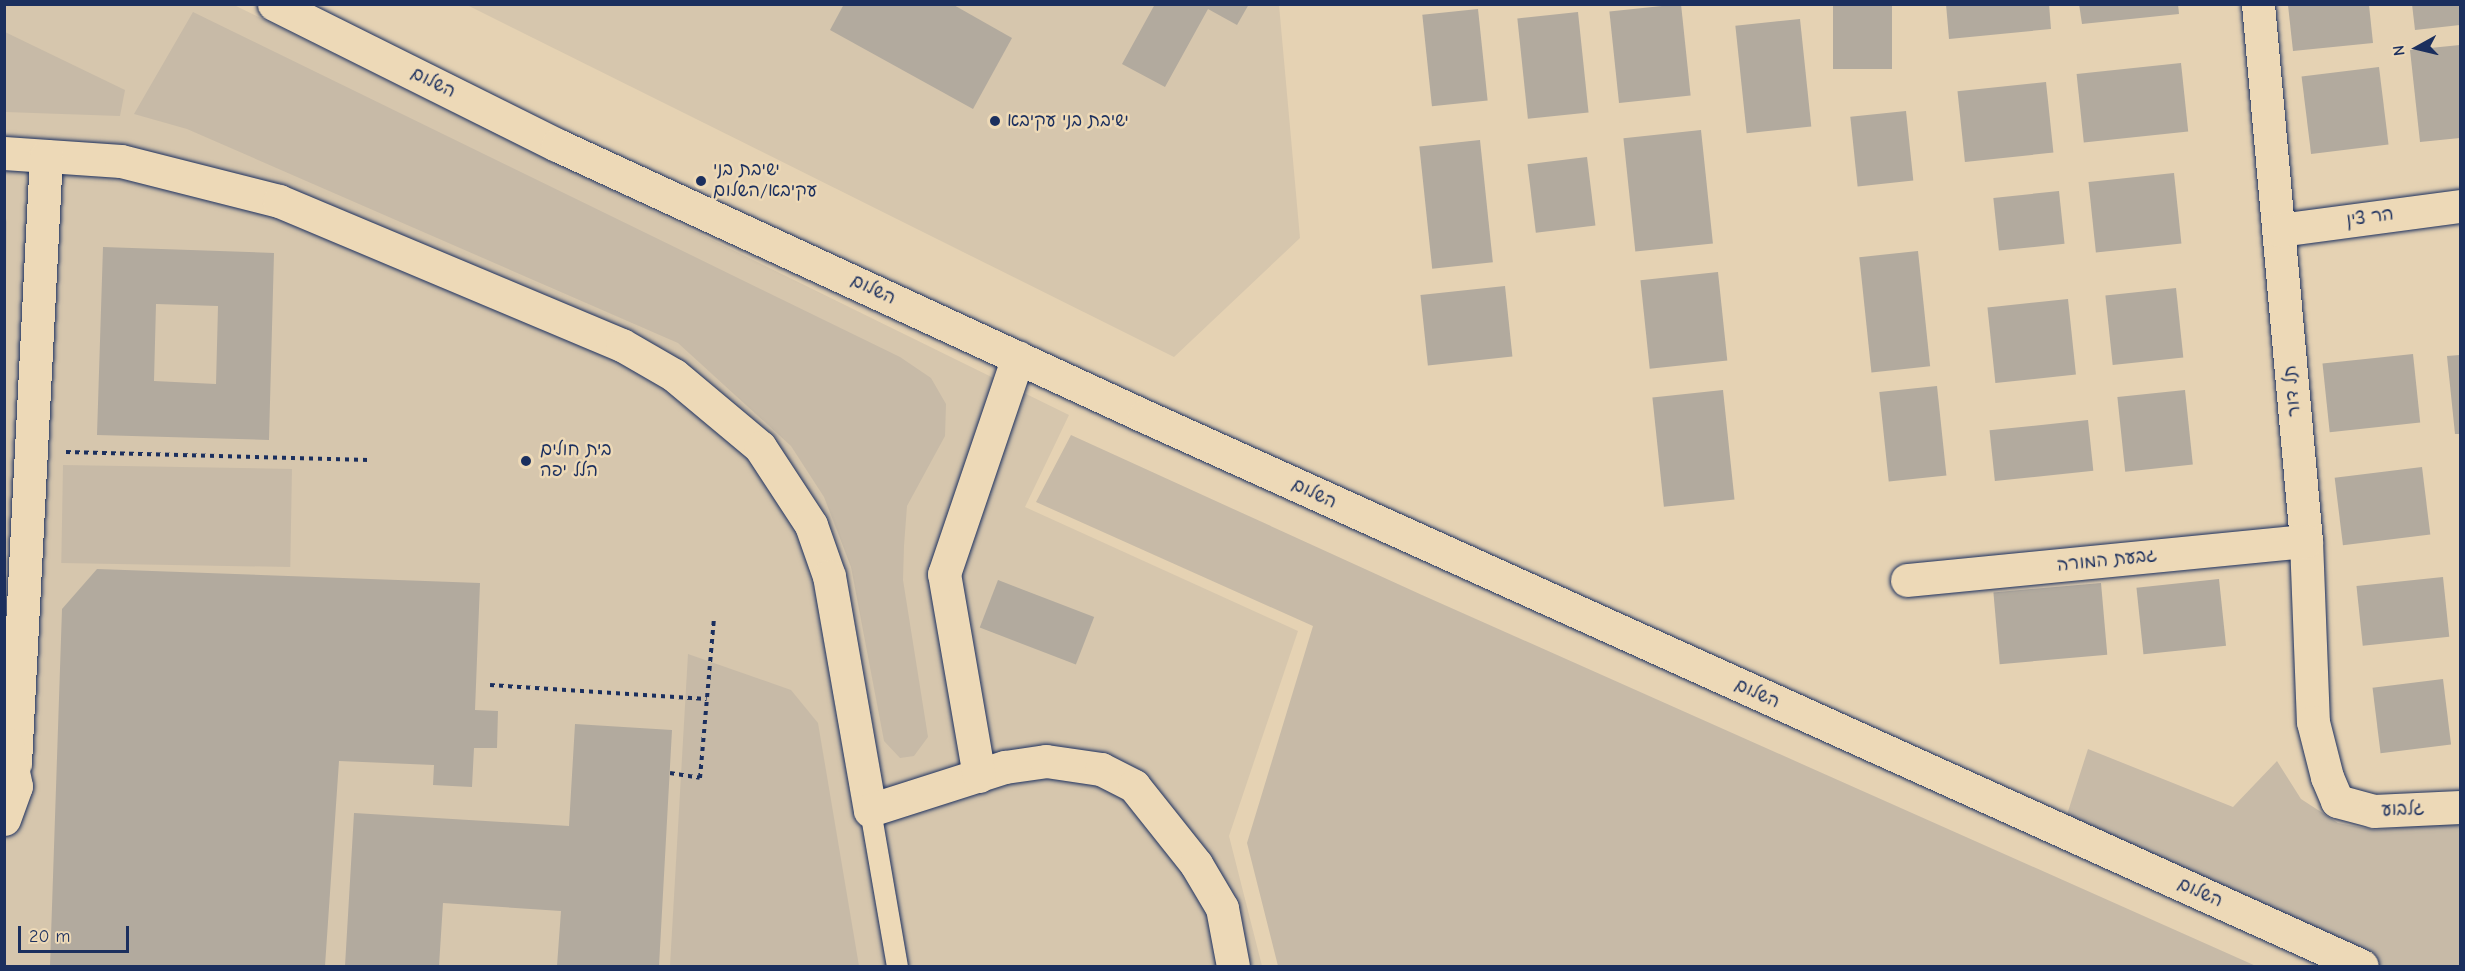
<!DOCTYPE html>
<meta charset="utf-8">
<style>
body{margin:0}
#map{position:relative;width:2465px;height:971px;overflow:hidden;background:#e5d2b3;font-family:"Comic Neue","Playpen Sans Hebrew",sans-serif}
div>[style]{position:absolute}
[style*='--x']{left:calc(var(--x)*1px);top:calc(var(--y)*1px);width:calc(var(--w)*1px);rotate:calc(var(--a)*1deg)}
.built>*{inset:0;background:#d6c6ad}
.green>*{inset:0;background:#c7baa7;transform-origin:0 0}
.building>*{inset:0;background:#b2aa9e;transform-origin:0 0}
.path>*{height:4px;margin-top:-2px;transform-origin:0;background:repeating-linear-gradient(90deg,#1b2f5e 0 4.5px,transparent 0 9px)}
.roads{filter:drop-shadow(0 0 2px #1b2f5e) drop-shadow(0 0 2px #1b2f5e)}
.service>*{height:21px;margin:-10.5px;padding:0 10.5px;transform-origin:10.5px;border-radius:10.5px;background:#edd9b7}
.minor>*{height:33px;margin:-16.5px;padding:0 16.5px;transform-origin:16.5px;border-radius:16.5px;background:#edd9b7}
.tertiary>*{height:33px;margin:-16.5px;padding:0 16.5px;transform-origin:16.5px;border-radius:16.5px;background:#edd9b7}
.dots>*{width:16px;height:16px;translate:-50% -50%;box-sizing:border-box;border:3px solid #edd9b7;border-radius:50%}
span{translate:-50% -50%;white-space:nowrap;text-align:center;line-height:1.15;-webkit-text-stroke:5px #edd9b7;paint-order:stroke}
.street-label{font-size:18px;color:#1b2f5e}
.poi-label{font-size:18px;color:#1b2f5e}
.left{translate:0 -50%;text-align:left}
.frame{position:absolute;inset:0;border:6px solid #1b2f5e;pointer-events:none}
.north{position:absolute;left:2387px;top:18px;width:60px;height:60px;-webkit-text-stroke:4px #edd9b7;paint-order:stroke;rotate:262deg;font-size:16px;font-weight:700;line-height:24px;text-align:center;color:#1b2f5e}
.north::after{content:'';display:block;margin:auto;width:21px;height:27px;background:#1b2f5e;clip-path:polygon(50% 0,100% 100%,50% 72%,0 100%)}
.scale{position:absolute;left:18px;top:926px;width:111px;height:27px;box-sizing:border-box;border:3px solid #1b2f5e;border-top:0;padding-left:8px;font-size:18px;line-height:21px;white-space:nowrap;color:#1b2f5e;-webkit-text-stroke:4px #edd9b7;paint-order:stroke}
</style>
<div id="map">
<div class="built">
<div style="clip-path:polygon(5px 5px,234px 5px,1069px 415px,1025px 507px,1298px 631px,1229px 836px,1262px 966px,5px 966px)"></div>
<div style="clip-path:polygon(467px 5px,1279px 5px,1300px 238px,1174px 357px)"></div>
</div>
<div class="green">
<div style="clip-path:polygon(193px 12px,900px 357px,931px 378px,946px 404px,945px 436px,907px 506px,904px 546px,903px 580px,928px 737px,914px 756px,900px 758px,884px 741px,851px 567px,824px 497px,791px 446px,678px 343px,187px 129px,134px 114px)"></div>
<div style="clip-path:polygon(5px 32px,125px 90px,120px 116px,5px 112px)"></div>
<div style="clip-path:polygon(5px 215px,7px 222px,5px 347px)"></div>
<div style="clip-path:polygon(1071px 435px,1422px 595px,2256px 966px,1278px 966px,1247px 843px,1313px 626px,1036px 502px)"></div>
<div style="left:63px;top:465px;width:229px;height:98px;rotate:1deg"></div>
<div style="clip-path:polygon(688px 654px,791px 690px,818px 723px,859px 966px,670px 966px)"></div>
<div style="clip-path:polygon(2088px 749px,2233px 807px,2277px 761px,2301px 799px,2338px 823px,2375px 830px,2460px 822px,2460px 966px,2370px 966px,2064px 824px)"></div>
</div>
<div class="building">
<div style="clip-path:polygon(844px 4px,952px 4px,1012px 38px,973px 109px,830px 30px)"></div>
<div style="clip-path:polygon(1155px 4px,1249px 4px,1237px 25px,1208px 9px,1165px 87px,1122px 64px)"></div>
<div style="left:1681px;top:4px;width:92px;height:72px;rotate:84deg"></div>
<div style="left:1833px;top:4px;width:59px;height:65px"></div>
<div style="clip-path:polygon(1946px 4px,2049px 4px,2051px 29px,1949px 39px)"></div>
<div style="clip-path:polygon(2079px 4px,2178px 4px,2179px 14px,2082px 24px)"></div>
<div style="clip-path:polygon(2412px 4px,2460px 4px,2460px 25px,2415px 30px)"></div>
<div style="clip-path:polygon(2288px 5px,2369px 5px,2373px 43px,2293px 51px)"></div>
<div style="left:1478px;top:9px;width:92px;height:56px;rotate:84deg"></div>
<div style="left:1578px;top:12px;width:101px;height:61px;rotate:84deg"></div>
<div style="left:1800px;top:19px;width:108px;height:65px;rotate:84deg"></div>
<div style="clip-path:polygon(2460px 45px,2460px 138px,2420px 142px,2410px 50px)"></div>
<div style="left:2181px;top:63px;width:69px;height:105px;rotate:84deg"></div>
<div style="left:2379px;top:67px;width:78px;height:78px;rotate:83deg"></div>
<div style="left:2046px;top:82px;width:71px;height:89px;rotate:84deg"></div>
<div style="left:1906px;top:111px;width:70px;height:56px;rotate:84deg"></div>
<div style="left:1701px;top:130px;width:114px;height:78px;rotate:84deg"></div>
<div style="left:1480px;top:140px;width:123px;height:61px;rotate:84deg"></div>
<div style="left:1587px;top:157px;width:69px;height:60px;rotate:83deg"></div>
<div style="left:2174px;top:173px;width:71px;height:86px;rotate:84deg"></div>
<div style="left:2059px;top:191px;width:53px;height:66px;rotate:84deg"></div>
<div style="clip-path:polygon(evenodd,103px 247px,274px 253px,269px 440px,97px 435px,103px 247px,156px 304px,218px 306px,216px 384px,154px 381px,156px 304px)"></div>
<div style="left:1918px;top:251px;width:116px;height:59px;rotate:84deg"></div>
<div style="left:1718px;top:272px;width:89px;height:78px;rotate:84deg"></div>
<div style="left:1505px;top:286px;width:71px;height:85px;rotate:84deg"></div>
<div style="left:2176px;top:288px;width:70px;height:71px;rotate:84deg"></div>
<div style="left:2068px;top:299px;width:76px;height:81px;rotate:84deg"></div>
<div style="left:2413px;top:354px;width:69px;height:91px;rotate:84deg"></div>
<div style="clip-path:polygon(2460px 355px,2460px 434px,2455px 434px,2447px 356px)"></div>
<div style="left:1937px;top:386px;width:90px;height:58px;rotate:84deg"></div>
<div style="left:1723px;top:390px;width:110px;height:71px;rotate:84deg"></div>
<div style="left:2185px;top:390px;width:75px;height:68px;rotate:84deg"></div>
<div style="left:2088px;top:420px;width:51px;height:99px;rotate:84deg"></div>
<div style="left:2422px;top:467px;width:68px;height:88px;rotate:83deg"></div>
<div style="clip-path:polygon(97px 569px,480px 583px,475px 710px,498px 711px,497px 748px,474px 748px,472px 787px,433px 785px,434px 765px,339px 761px,325px 966px,50px 966px,62px 609px)"></div>
<div style="left:2443px;top:577px;width:60px;height:87px;rotate:84deg"></div>
<div style="left:2219px;top:579px;width:67px;height:83px;rotate:84deg"></div>
<div style="left:998px;top:580px;width:103px;height:51px;rotate:21deg"></div>
<div style="left:2101px;top:583px;width:72px;height:108px;rotate:85deg"></div>
<div style="left:2443px;top:679px;width:66px;height:71px;rotate:83deg"></div>
<div style="clip-path:polygon(575px 724px,672px 730px,659px 966px,557px 966px,561px 911px,443px 903px,439px 966px,345px 966px,354px 813px,569px 826px)"></div>
</div>
<div class="path">
<div style="--x:66;--y:452;--w:303;--a:1.5"></div>
<div style="--x:490;--y:685;--w:217;--a:3.7"></div>
<div style="--x:670;--y:773;--w:30;--a:9"></div>
<div style="--x:700;--y:778;--w:161;--a:-85"></div>
</div>
<div class="roads">
<div class="service">
<div style="--x:870;--y:810;--w:158;--a:80.2"></div>
</div>
<div class="minor">
<div style="--x:2258;--y:4;--w:539;--a:84.89"></div>
<div style="--x:2306;--y:541;--w:181;--a:87.8"></div>
<div style="--x:2313;--y:722;--w:57;--a:75.7"></div>
<div style="--x:2327;--y:777;--w:26;--a:67"></div>
<div style="--x:2337;--y:801;--w:38;--a:15"></div>
<div style="--x:2374;--y:811;--w:86;--a:-2.7"></div>
<div style="--x:4;--y:153;--w:117;--a:3.9"></div>
<div style="--x:121;--y:161;--w:163;--a:14.2"></div>
<div style="--x:279;--y:201;--w:372;--a:22.8"></div>
<div style="--x:622;--y:345;--w:60;--a:30"></div>
<div style="--x:674;--y:375;--w:112;--a:39.9"></div>
<div style="--x:760;--y:447;--w:93;--a:56.8"></div>
<div style="--x:811;--y:525;--w:54;--a:70.6"></div>
<div style="--x:829;--y:576;--w:238;--a:80.1"></div>
<div style="--x:870;--y:810;--w:142;--a:-17.7"></div>
<div style="--x:1005;--y:767;--w:41;--a:-8.3"></div>
<div style="--x:1046;--y:761;--w:56;--a:8.3"></div>
<div style="--x:1101;--y:769;--w:37;--a:27"></div>
<div style="--x:1134;--y:786;--w:100;--a:51.5"></div>
<div style="--x:1196;--y:864;--w:51;--a:59.4"></div>
<div style="--x:1222;--y:908;--w:59;--a:79.3"></div>
<div style="--x:2280;--y:230;--w:182;--a:-7.6"></div>
<div style="--x:1907;--y:580;--w:401;--a:-5.6"></div>
<div style="--x:15;--y:763;--w:608;--a:-87.08"></div>
<div style="--x:979;--y:776;--w:205;--a:-99.8"></div>
<div style="--x:944;--y:574;--w:229;--a:-71.2"></div>
<div style="--x:4;--y:819;--w:35;--a:-70"></div>
<div style="--x:16;--y:786;--w:43;--a:-102.1"></div>
</div>
<div class="tertiary">
<div style="--x:274;--y:4;--w:316;--a:26.5"></div>
<div style="--x:557;--y:145;--w:647;--a:24.78"></div>
<div style="--x:1144;--y:416;--w:1336;--a:24.3"></div>
</div>
</div>
<div class="dots">
<div style="left:995px;top:121px;background:#1b2f5e"></div>
<div style="left:701px;top:181px;background:#1b2f5e"></div>
<div style="left:526px;top:461px;background:#1b2f5e"></div>
</div>
<div class="street-label">
<span style="left:433px;top:83px;rotate:26deg">השלום</span>
<span style="left:2370px;top:218px;rotate:-8deg">הר צין</span>
<span style="left:873px;top:290px;rotate:25deg">השלום</span>
<span style="left:2293px;top:391px;rotate:-95deg">תל דור</span>
<span style="left:1314px;top:494px;rotate:25deg">השלום</span>
<span style="left:2107px;top:561px;rotate:-6deg">גבעת המורה</span>
<span style="left:1757px;top:694px;rotate:24deg">השלום</span>
<span style="left:2403px;top:810px;rotate:-2deg">גלבוע</span>
<span style="left:2200px;top:893px;rotate:24deg">השלום</span>
</div>
<div class="poi-label">
<span class="left" style="left:1007px;top:121px">ישיבת בני עקיבא</span>
<span class="left" style="left:713px;top:181px">ישיבת בני<br>עקיבא/השלום</span>
<span class="left" style="left:540px;top:461px">בית חולים<br>הלל יפה</span>
</div>
<div class="frame"></div>
<div class="north">N</div>
<div class="scale">20 m</div>
</div>
